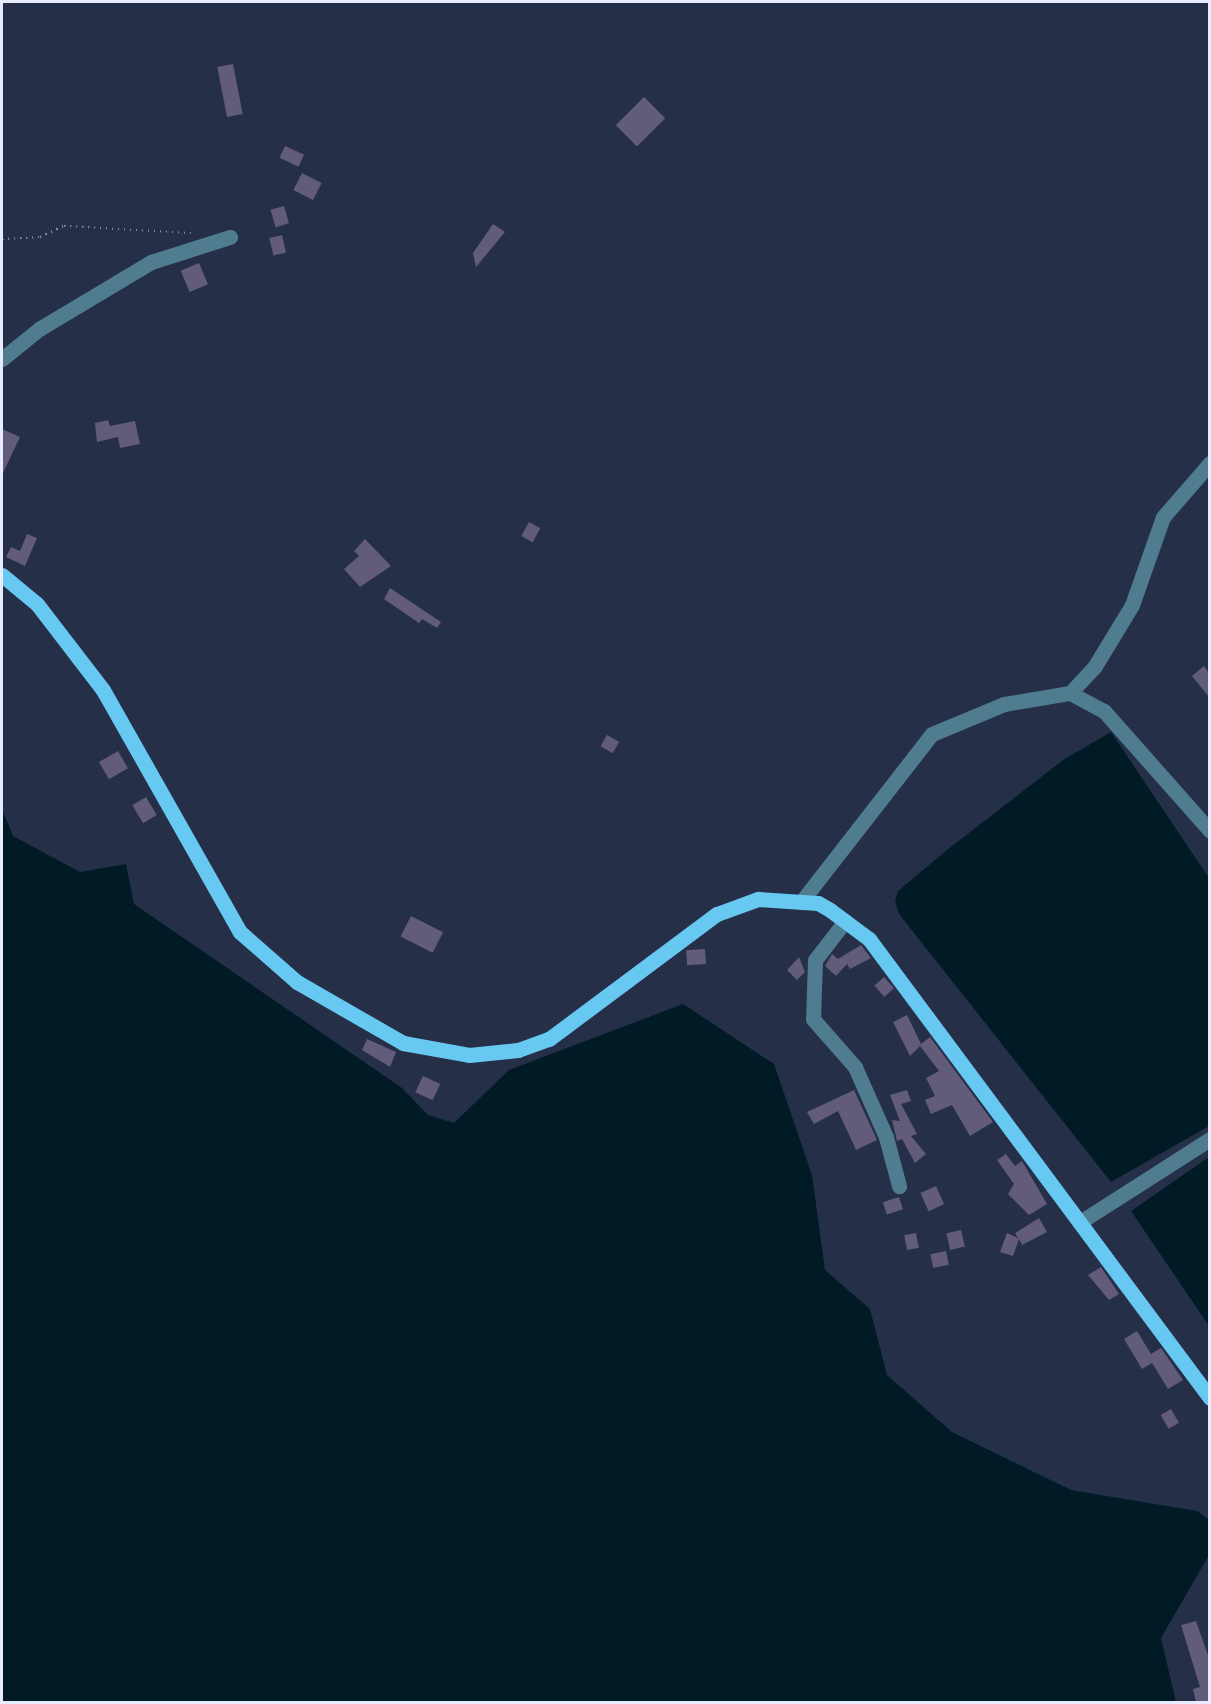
<!DOCTYPE html>
<style>
body{margin:0}
#map{position:relative;width:1211px;height:1704px;overflow:hidden;background:#262f48;font-family:"Space Grotesk",sans-serif}
div>[style]{position:absolute}
[style*='--x']{left:calc(var(--x)*1px);top:calc(var(--y)*1px);width:calc(var(--w)*1px);rotate:calc(var(--a)*1deg)}
.water>*{inset:0;background:#001b25}
.building>*{inset:0;background:#625b79;transform-origin:0 0}
.path>*{height:2px;margin-top:-1px;transform-origin:0;background:repeating-linear-gradient(90deg,#8890a5 0 1.5px,transparent 0 6px)}
.minor>*{height:15px;margin:-7.5px;padding:0 7.5px;transform-origin:7.5px;border-radius:7.5px;background:#507c90}
.major>*{height:15px;margin:-7.5px;padding:0 7.5px;transform-origin:7.5px;border-radius:7.5px;background:#67c8f1}
span{translate:-50% -50%;white-space:nowrap;text-align:center;line-height:1.15;-webkit-text-stroke:5px #131723;paint-order:stroke}
.frame{position:absolute;inset:0;border:3px solid #e7edfe;pointer-events:none}
</style>
<div id="map">
<div class="water">
<div style="clip-path:polygon(1111px 732px,1209px 878px,1209px 1126px,1111px 1182px,899px 914px,895px 901px,898px 891px,947px 850px,1063px 760px)"></div>
<div style="clip-path:polygon(2px 809px,13px 836px,80px 872px,126px 864px,134px 904px,402px 1088px,428px 1115px,454px 1123px,509px 1070px,683px 1004px,774px 1064px,812px 1175px,825px 1270px,870px 1309px,887px 1375px,952px 1432px,1071px 1490px,1197px 1511px,1209px 1520px,1209px 1555px,1161px 1638px,1176px 1702px,2px 1702px)"></div>
<div style="clip-path:polygon(1209px 1157px,1209px 1326px,1131px 1211px)"></div>
</div>
<div class="building">
<div style="left:233px;top:64px;width:51px;height:16px;rotate:79deg"></div>
<div style="left:644px;top:97px;width:30px;height:40px;rotate:45deg"></div>
<div style="left:285px;top:146px;width:21px;height:13px;rotate:25deg"></div>
<div style="left:302px;top:173px;width:22px;height:19px;rotate:27deg"></div>
<div style="left:284px;top:206px;width:18px;height:14px;rotate:74deg"></div>
<div style="clip-path:polygon(493px 224px,505px 232px,476px 267px,473px 253px)"></div>
<div style="left:282px;top:235px;width:18px;height:13px;rotate:77deg"></div>
<div style="left:199px;top:263px;width:23px;height:20px;rotate:67deg"></div>
<div style="clip-path:polygon(108px 420px,110px 426px,135px 421px,140px 444px,120px 448px,118px 437px,97px 442px,95px 423px)"></div>
<div style="clip-path:polygon(2px 429px,20px 437px,2px 475px)"></div>
<div style="left:529px;top:522px;width:13px;height:16px;rotate:29deg"></div>
<div style="clip-path:polygon(27px 534px,37px 538px,25px 566px,6px 557px,11px 547px,20px 551px)"></div>
<div style="clip-path:polygon(365px 539px,391px 566px,360px 587px,344px 569px,359px 556px,354px 551px)"></div>
<div style="clip-path:polygon(390px 588px,441px 622px,437px 628px,422px 619px,419px 623px,384px 599px)"></div>
<div style="clip-path:polygon(1204px 666px,1209px 673px,1209px 697px,1192px 676px)"></div>
<div style="left:607px;top:735px;width:14px;height:13px;rotate:30deg"></div>
<div style="left:118px;top:751px;width:20px;height:22px;rotate:60deg"></div>
<div style="left:146px;top:797px;width:21px;height:16px;rotate:59deg"></div>
<div style="left:411px;top:916px;width:36px;height:23px;rotate:27deg"></div>
<div style="clip-path:polygon(861px 945px,871px 958px,850px 969px,847px 964px,836px 976px,825px 966px,832px 954px,838px 959px)"></div>
<div style="left:705px;top:949px;width:15px;height:19px;rotate:86deg"></div>
<div style="clip-path:polygon(799px 957px,805px 972px,797px 980px,787px 970px)"></div>
<div style="left:884px;top:977px;width:15px;height:13px;rotate:48deg"></div>
<div style="clip-path:polygon(907px 1015px,921px 1044px,930px 1037px,993px 1122px,970px 1136px,952px 1105px,931px 1114px,925px 1100px,935px 1096px,926px 1078px,939px 1071px,920px 1046px,910px 1056px,893px 1022px)"></div>
<div style="clip-path:polygon(367px 1039px,396px 1052px,390px 1067px,362px 1050px)"></div>
<div style="left:423px;top:1076px;width:19px;height:18px;rotate:25deg"></div>
<div style="clip-path:polygon(854px 1090px,877px 1140px,856px 1150px,838px 1111px,814px 1124px,807px 1112px)"></div>
<div style="clip-path:polygon(907px 1090px,911px 1101px,901px 1104px,917px 1134px,911px 1136px,926px 1154px,915px 1163px,902px 1139px,897px 1141px,892px 1120px,900px 1121px,890px 1095px)"></div>
<div style="clip-path:polygon(1006px 1154px,1015px 1166px,1022px 1161px,1047px 1204px,1029px 1215px,1008px 1194px,1014px 1184px,997px 1160px)"></div>
<div style="left:936px;top:1186px;width:20px;height:17px;rotate:66deg"></div>
<div style="left:899px;top:1197px;width:13px;height:17px;rotate:72deg"></div>
<div style="clip-path:polygon(1039px 1218px,1047px 1232px,1022px 1245px,1019px 1239px,1013px 1256px,1000px 1252px,1007px 1233px,1018px 1238px,1015px 1233px)"></div>
<div style="left:961px;top:1230px;width:17px;height:15px;rotate:77deg"></div>
<div style="left:916px;top:1233px;width:15px;height:12px;rotate:79deg"></div>
<div style="left:946px;top:1251px;width:14px;height:16px;rotate:78deg"></div>
<div style="clip-path:polygon(1101px 1267px,1119px 1294px,1109px 1300px,1088px 1275px)"></div>
<div style="clip-path:polygon(1137px 1331px,1151px 1354px,1161px 1348px,1183px 1380px,1168px 1389px,1152px 1363px,1142px 1369px,1124px 1339px)"></div>
<div style="left:1171px;top:1409px;width:16px;height:12px;rotate:60deg"></div>
<div style="clip-path:polygon(1196px 1621px,1209px 1658px,1209px 1702px,1196px 1702px,1193px 1689px,1200px 1687px,1181px 1625px)"></div>
</div>
<div class="path">
<div style="--x:2;--y:239;--w:38;--a:-3"></div>
<div style="--x:40;--y:237;--w:26;--a:-25"></div>
<div style="--x:64;--y:226;--w:127;--a:3.2"></div>
</div>
<div class="minor">
<div style="--x:2;--y:359;--w:48;--a:-39"></div>
<div style="--x:39;--y:329;--w:131;--a:-30.9"></div>
<div style="--x:151;--y:262;--w:83;--a:-17.6"></div>
<div style="--x:1070;--y:693;--w:38;--a:28"></div>
<div style="--x:1104;--y:711;--w:160;--a:48.5"></div>
<div style="--x:801;--y:902;--w:213;--a:-52.1"></div>
<div style="--x:932;--y:734;--w:78;--a:-22.6"></div>
<div style="--x:1004;--y:704;--w:67;--a:-9.5"></div>
<div style="--x:1070;--y:693;--w:37;--a:-47"></div>
<div style="--x:1095;--y:666;--w:71;--a:-58.8"></div>
<div style="--x:1132;--y:605;--w:93;--a:-70.6"></div>
<div style="--x:1163;--y:517;--w:72;--a:-49"></div>
<div style="--x:845;--y:921;--w:49;--a:127.6"></div>
<div style="--x:815;--y:960;--w:59;--a:91.9"></div>
<div style="--x:813;--y:1019;--w:64;--a:48.8"></div>
<div style="--x:855;--y:1067;--w:77;--a:66.1"></div>
<div style="--x:886;--y:1137;--w:51;--a:75.1"></div>
<div style="--x:1080;--y:1222;--w:154;--a:-32.6"></div>
</div>
<div class="major">
<div style="--x:2;--y:575;--w:45;--a:39.6"></div>
<div style="--x:37;--y:604;--w:108;--a:52.5"></div>
<div style="--x:103;--y:690;--w:278;--a:60.5"></div>
<div style="--x:240;--y:932;--w:76;--a:41.3"></div>
<div style="--x:297;--y:982;--w:122;--a:29.9"></div>
<div style="--x:403;--y:1043;--w:67;--a:10.3"></div>
<div style="--x:469;--y:1055;--w:49;--a:-5.8"></div>
<div style="--x:518;--y:1050;--w:33;--a:-20"></div>
<div style="--x:549;--y:1039;--w:209;--a:-36.7"></div>
<div style="--x:717;--y:914;--w:44;--a:-20.1"></div>
<div style="--x:758;--y:899;--w:60;--a:3.8"></div>
<div style="--x:818;--y:903;--w:14;--a:30"></div>
<div style="--x:830;--y:910;--w:49;--a:36.6"></div>
<div style="--x:869;--y:939;--w:572;--a:53.39"></div>
</div>
<div class="frame"></div>
</div>
